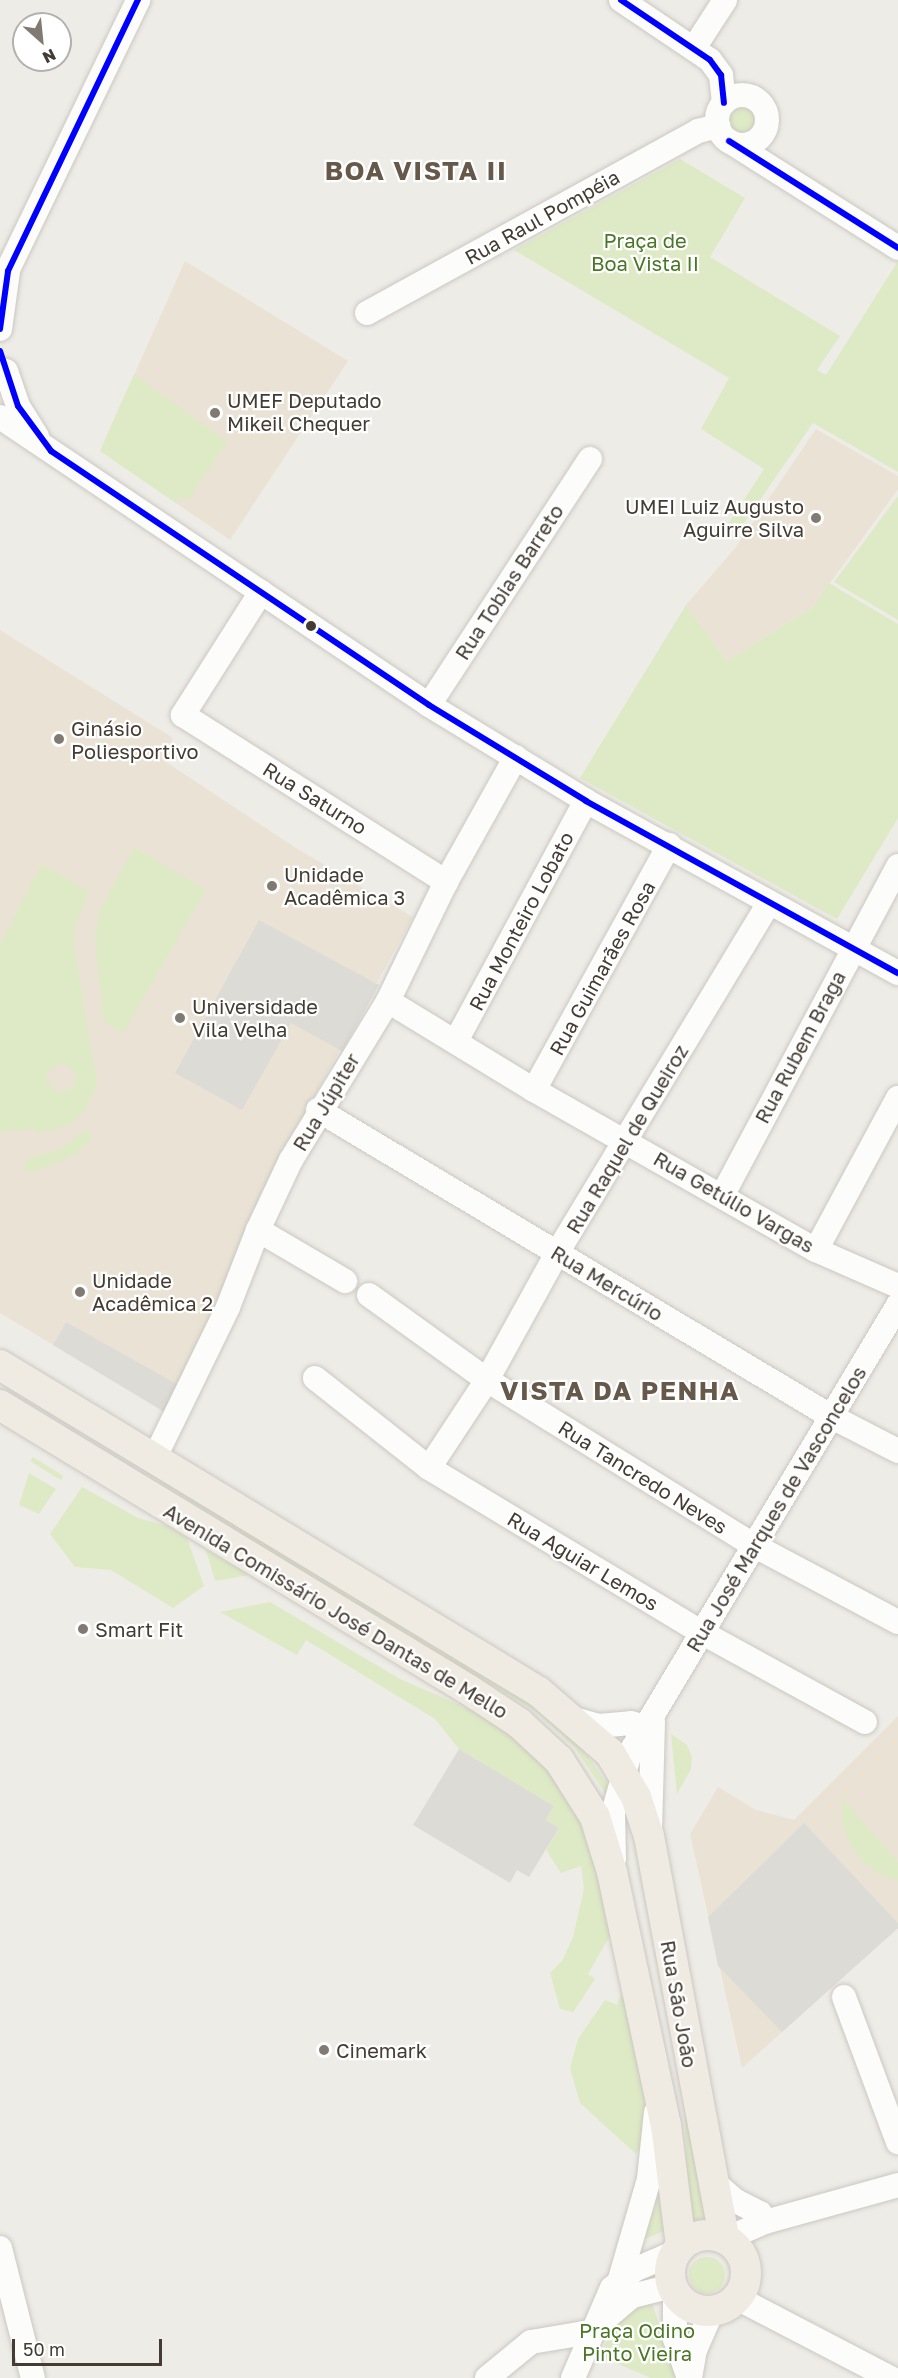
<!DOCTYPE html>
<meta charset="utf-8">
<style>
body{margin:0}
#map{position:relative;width:898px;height:2378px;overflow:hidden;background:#eeece6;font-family:"Golos Text",sans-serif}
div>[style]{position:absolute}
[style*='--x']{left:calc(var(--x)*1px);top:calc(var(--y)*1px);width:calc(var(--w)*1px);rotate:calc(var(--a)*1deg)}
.education>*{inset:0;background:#eae3d5}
.green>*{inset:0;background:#deeac5;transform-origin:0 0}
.round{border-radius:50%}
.parking>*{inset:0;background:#dddbd6}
.roads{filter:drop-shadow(0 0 2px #cbc8c3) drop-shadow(0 0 2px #cbc8c3)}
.minor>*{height:24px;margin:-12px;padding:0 12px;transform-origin:12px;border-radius:12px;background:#fcfcfb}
.minor>.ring{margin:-12px;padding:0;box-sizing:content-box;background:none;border:24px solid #fcfcfb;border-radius:50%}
.major>*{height:30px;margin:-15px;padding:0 15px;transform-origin:15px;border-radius:15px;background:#f0ebe2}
.major>.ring{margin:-15px;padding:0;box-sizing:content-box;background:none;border:30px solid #f0ebe2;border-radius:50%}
.bus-1>*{height:6px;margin:-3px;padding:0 3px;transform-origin:3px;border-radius:3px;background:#00f}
.dots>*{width:16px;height:16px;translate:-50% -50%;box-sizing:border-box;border:3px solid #fff;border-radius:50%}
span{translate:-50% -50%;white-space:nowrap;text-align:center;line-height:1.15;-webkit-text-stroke:4.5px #fff;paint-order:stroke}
.street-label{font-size:20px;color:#443c33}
.park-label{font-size:20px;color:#4a7725}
.poi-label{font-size:20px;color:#443c33}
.left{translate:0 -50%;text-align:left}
.right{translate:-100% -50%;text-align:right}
.district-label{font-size:26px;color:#67594a;font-weight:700;letter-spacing:1.5px}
.north{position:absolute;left:12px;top:12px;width:60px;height:60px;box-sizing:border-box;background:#fff;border:2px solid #b4b1ad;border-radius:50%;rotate:153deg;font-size:16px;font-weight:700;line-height:24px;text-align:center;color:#443c33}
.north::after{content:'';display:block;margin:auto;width:21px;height:27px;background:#807a72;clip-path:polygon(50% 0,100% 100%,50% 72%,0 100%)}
.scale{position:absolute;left:12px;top:2339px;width:150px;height:27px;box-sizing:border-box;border:3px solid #443c33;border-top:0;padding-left:8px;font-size:18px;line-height:21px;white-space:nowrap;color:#443c33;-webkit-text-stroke:4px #fff;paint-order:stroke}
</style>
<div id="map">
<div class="education">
<div style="clip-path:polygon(185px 261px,348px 361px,230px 540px,100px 451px)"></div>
<div style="clip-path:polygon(816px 429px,898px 476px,898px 489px,813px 607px,727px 661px,686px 605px,736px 547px)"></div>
<div style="clip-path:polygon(0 630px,173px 738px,163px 760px,296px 848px,413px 917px,282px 1155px,176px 1419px,0 1313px)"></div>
<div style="clip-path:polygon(898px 1716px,898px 1928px,742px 2068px,690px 1834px,718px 1787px,756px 1810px,794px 1820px)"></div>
</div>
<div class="green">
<div class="round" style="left:730px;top:108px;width:24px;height:24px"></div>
<div style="clip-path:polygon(680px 159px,745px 198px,710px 257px,840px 336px,817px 370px,826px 375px,898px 261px,898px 472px,813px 423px,740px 529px,728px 524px,764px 469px,701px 429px,729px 378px,514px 250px)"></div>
<div style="clip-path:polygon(134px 374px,228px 442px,187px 501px,181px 496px,176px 503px,100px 451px)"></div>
<div style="clip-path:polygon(898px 496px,898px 620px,834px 582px)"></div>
<div style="clip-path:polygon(829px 583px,898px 624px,898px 818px,837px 919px,580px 778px,686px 605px,727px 661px,813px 607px)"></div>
<div style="clip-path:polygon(134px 847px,206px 890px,124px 1032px,104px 1023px,95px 942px,100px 910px)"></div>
<div style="clip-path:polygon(evenodd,41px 864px,89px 891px,75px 927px,74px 947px,97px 1085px,83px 1114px,69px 1125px,35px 1134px,36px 1129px,0 1132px,0 945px,41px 864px,62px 1063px,75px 1072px,76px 1080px,72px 1088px,57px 1092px,46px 1080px,48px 1072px,62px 1063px)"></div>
<div style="clip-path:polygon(89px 1128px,90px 1142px,76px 1154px,42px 1169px,24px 1172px,26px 1159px,60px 1149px)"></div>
<div style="left:33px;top:1457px;width:36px;height:5px;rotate:32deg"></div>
<div style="clip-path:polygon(139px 1468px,160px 1472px,355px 1599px,513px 1689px,580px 1744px,609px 1787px,609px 1799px,575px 1748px,537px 1712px,354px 1606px)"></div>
<div style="clip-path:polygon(29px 1473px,56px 1489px,39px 1514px,19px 1505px)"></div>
<div style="clip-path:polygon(82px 1487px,138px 1518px,167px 1526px,187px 1538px,204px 1586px,173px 1608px,111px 1570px,75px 1567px,50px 1534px)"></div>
<div style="clip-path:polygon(206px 1550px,249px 1575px,215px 1581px)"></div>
<div style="clip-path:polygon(270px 1602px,400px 1679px,490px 1718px,539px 1755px,585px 1818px,612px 1932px,588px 1974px,595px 1979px,573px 2012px,560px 2009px,550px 1973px,562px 1961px,573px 1937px,584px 1889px,581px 1866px,561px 1873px,546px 1850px,559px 1828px,546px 1820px,554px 1806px,459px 1749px,435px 1719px,306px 1640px,297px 1655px,220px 1612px)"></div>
<div style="clip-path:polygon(671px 1734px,687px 1745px,692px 1757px,691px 1769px,677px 1794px)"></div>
<div style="clip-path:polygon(842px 1798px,898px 1861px,898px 1881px,877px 1873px,860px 1859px,848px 1841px,842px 1820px)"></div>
<div style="clip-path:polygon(621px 1994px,628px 2002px,647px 2105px,644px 2141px,636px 2154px,580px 2103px,570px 2068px,578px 2039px,605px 2000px,617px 2005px)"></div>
<div style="clip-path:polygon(684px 2099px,715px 2217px,689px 2224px)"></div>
<div style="clip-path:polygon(662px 2186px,668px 2229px,645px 2239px)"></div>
<div class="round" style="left:689px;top:2257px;width:36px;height:36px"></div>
<div style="clip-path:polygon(652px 2303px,676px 2376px,673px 2378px,651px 2378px,599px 2356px,619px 2319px,632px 2305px)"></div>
</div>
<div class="parking">
<div style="clip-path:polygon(259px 920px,379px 985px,342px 1051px,291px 1023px,242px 1110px,175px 1073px)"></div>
<div style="clip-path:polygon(66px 1322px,189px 1391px,176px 1419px,53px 1345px)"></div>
<div style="clip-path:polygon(459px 1749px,554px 1806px,546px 1820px,559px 1828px,529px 1877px,517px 1870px,510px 1883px,413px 1825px)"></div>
<div style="clip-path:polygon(804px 1823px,898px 1923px,898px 1928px,782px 2032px,718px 1966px,708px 1917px)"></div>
</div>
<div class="roads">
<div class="minor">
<div style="--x:621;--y:0;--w:107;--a:34"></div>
<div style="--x:710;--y:60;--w:19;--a:54"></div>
<div style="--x:721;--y:75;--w:28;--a:84"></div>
<div style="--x:694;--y:48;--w:57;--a:-57.1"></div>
<div class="ring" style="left:717px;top:95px;width:26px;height:26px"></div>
<div style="--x:729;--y:141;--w:200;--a:32.3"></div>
<div style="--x:0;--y:286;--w:318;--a:-64.2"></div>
<div style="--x:367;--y:313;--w:378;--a:-28.8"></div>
<div style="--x:698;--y:131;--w:21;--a:-14"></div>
<div style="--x:0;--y:329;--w:59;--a:-82.1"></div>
<div style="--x:6;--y:371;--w:37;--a:71"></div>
<div style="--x:18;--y:406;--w:36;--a:58"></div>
<div style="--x:0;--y:417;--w:517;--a:33.87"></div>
<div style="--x:429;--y:705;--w:184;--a:31.4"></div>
<div style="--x:586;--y:801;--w:356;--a:28.9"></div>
<div style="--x:261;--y:592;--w:146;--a:122.4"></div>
<div style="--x:183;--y:715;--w:312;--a:32.4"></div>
<div style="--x:429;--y:705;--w:294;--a:-56.8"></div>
<div style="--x:388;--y:1001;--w:171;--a:31.4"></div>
<div style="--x:534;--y:1090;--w:324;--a:29.6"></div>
<div style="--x:816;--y:1250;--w:90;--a:23.7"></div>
<div style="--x:456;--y:1041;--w:273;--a:-61.6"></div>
<div style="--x:534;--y:1090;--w:280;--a:-61.1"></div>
<div style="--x:318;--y:1110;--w:599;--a:30.85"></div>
<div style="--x:832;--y:1417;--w:74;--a:27.3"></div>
<div style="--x:722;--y:1196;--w:374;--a:-61.9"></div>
<div style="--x:258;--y:1230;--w:101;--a:30.4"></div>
<div style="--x:816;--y:1250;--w:173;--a:-61.7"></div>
<div style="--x:369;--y:1295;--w:145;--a:35.8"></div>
<div style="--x:487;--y:1380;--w:315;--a:31.8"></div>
<div style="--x:755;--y:1546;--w:162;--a:28"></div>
<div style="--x:315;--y:1378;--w:145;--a:38.3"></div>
<div style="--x:429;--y:1468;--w:318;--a:31.1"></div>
<div style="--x:701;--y:1632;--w:187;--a:28.8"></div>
<div style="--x:155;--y:1457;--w:167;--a:-64"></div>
<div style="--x:228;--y:1307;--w:83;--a:-68.7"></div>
<div style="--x:258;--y:1230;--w:77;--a:-64.8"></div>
<div style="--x:291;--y:1160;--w:186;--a:-58.6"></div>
<div style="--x:388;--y:1001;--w:132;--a:-64"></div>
<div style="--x:446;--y:882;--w:143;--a:-60.8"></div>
<div style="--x:429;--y:1468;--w:105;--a:-56.6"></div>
<div style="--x:487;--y:1380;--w:145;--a:-61.1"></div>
<div style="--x:557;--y:1253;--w:409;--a:-58.8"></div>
<div style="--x:574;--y:1719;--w:25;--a:16"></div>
<div style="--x:598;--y:1726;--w:33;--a:-5"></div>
<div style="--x:631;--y:1723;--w:16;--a:15"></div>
<div style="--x:650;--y:1830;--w:108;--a:-88.4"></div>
<div style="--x:614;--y:1859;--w:46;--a:-91.2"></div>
<div style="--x:613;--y:1813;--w:62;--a:-74.2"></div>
<div style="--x:630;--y:1753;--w:522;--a:-59.11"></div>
<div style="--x:844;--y:1997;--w:155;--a:69.6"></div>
<div style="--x:715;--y:2183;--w:28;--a:41"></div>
<div style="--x:736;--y:2201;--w:27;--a:27"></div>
<div style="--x:760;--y:2213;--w:10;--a:61"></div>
<div style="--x:726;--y:2239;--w:43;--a:-23.6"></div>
<div style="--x:765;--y:2222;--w:138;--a:-15.5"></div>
<div style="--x:0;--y:2248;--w:134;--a:75.8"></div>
<div style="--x:620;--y:2279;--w:104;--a:-73.8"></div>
<div style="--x:649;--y:2179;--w:67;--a:-84"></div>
<div style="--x:675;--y:2293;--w:46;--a:90"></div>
<div style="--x:675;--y:2339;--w:41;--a:70.3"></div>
<div style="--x:737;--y:2298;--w:174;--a:27.5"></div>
<div style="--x:599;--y:2324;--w:43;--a:-40.3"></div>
<div style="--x:632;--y:2296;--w:41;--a:-14"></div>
<div style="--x:487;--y:2378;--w:57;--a:-39.3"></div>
<div style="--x:531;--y:2342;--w:61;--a:-9.5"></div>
<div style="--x:573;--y:2378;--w:98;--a:-66.6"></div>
<div style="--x:612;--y:2288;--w:28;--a:-39"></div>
<div style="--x:634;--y:2270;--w:46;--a:-23.2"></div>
<div style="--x:690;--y:2378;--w:28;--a:-80"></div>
<div style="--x:695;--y:2350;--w:43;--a:-66.4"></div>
</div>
<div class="major">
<div style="--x:0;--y:1365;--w:630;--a:31.24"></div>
<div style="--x:539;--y:1692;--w:94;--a:40.7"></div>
<div style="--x:610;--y:1753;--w:51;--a:59.4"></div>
<div style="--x:636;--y:1797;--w:41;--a:71.6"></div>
<div style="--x:649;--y:1836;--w:409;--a:79.4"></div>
<div style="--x:0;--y:1405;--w:549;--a:31.29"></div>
<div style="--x:469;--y:1690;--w:60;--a:33.4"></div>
<div style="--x:519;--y:1723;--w:54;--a:42.8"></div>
<div style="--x:559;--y:1760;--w:67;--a:57.7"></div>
<div style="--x:595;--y:1817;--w:58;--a:72.8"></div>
<div style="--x:612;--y:1872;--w:259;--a:78"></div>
<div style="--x:666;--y:2125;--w:122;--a:82.9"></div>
<div class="ring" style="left:670px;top:2235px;width:46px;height:46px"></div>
</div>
</div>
<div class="bus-1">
<div style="--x:621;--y:0;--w:107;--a:34"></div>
<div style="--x:710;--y:60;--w:19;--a:54"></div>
<div style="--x:721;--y:75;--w:28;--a:84"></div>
<div style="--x:729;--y:141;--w:200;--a:32.3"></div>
<div style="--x:0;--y:329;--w:59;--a:-82.1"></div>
<div style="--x:8;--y:271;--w:301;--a:-64.4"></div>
<div style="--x:0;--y:351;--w:58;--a:71.9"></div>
<div style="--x:18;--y:406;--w:56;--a:53.7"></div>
<div style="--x:51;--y:451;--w:455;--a:33.9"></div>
<div style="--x:429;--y:705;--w:184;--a:31.4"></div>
<div style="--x:586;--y:801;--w:356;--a:28.9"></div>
</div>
<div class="dots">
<div style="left:215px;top:413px;background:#807a72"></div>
<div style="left:816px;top:518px;background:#807a72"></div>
<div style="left:311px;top:626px;background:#443c33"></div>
<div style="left:59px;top:739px;background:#807a72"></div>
<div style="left:272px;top:886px;background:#807a72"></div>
<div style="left:180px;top:1018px;background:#807a72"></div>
<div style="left:80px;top:1292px;background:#807a72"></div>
<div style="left:83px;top:1629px;background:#807a72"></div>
<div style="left:324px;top:2050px;background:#807a72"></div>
</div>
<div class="street-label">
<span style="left:542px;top:217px;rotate:-29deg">Rua Raul Pompéia</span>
<span style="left:509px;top:582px;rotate:-57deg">Rua Tobias Barreto</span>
<span style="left:315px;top:798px;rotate:32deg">Rua Saturno</span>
<span style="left:521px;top:921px;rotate:-62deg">Rua Monteiro Lobato</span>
<span style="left:602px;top:968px;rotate:-61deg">Rua Guimarães Rosa</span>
<span style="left:800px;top:1047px;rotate:-62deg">Rua Rubem Braga</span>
<span style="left:326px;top:1102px;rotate:-59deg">Rua Júpiter</span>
<span style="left:627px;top:1139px;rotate:-59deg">Rua Raquel de Queiroz</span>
<span style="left:734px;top:1202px;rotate:30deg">Rua Getúlio Vargas</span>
<span style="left:607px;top:1283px;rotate:31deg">Rua Mercúrio</span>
<span style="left:643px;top:1477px;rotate:32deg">Rua Tancredo Neves</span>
<span style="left:776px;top:1509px;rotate:-59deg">Rua José Marques de Vasconcelos</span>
<span style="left:583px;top:1561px;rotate:31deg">Rua Aguiar Lemos</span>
<span style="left:336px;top:1611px;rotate:31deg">Avenida Comissário José Dantas de Mello</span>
<span style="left:679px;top:2004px;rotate:80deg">Rua São João</span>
</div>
<div class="park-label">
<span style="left:645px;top:252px">Praça de<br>Boa Vista II</span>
<span style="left:637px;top:2342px">Praça Odino<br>Pinto Vieira</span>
</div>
<div class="poi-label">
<span class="left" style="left:227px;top:412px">UMEF Deputado<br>Mikeil Chequer</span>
<span class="right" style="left:804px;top:518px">UMEI Luiz Augusto<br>Aguirre Silva</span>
<span class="left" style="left:71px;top:740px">Ginásio<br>Poliesportivo</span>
<span class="left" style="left:284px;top:886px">Unidade<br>Acadêmica 3</span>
<span class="left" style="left:192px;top:1018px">Universidade<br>Vila Velha</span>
<span class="left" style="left:92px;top:1292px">Unidade<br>Acadêmica 2</span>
<span class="left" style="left:95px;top:1629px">Smart Fit</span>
<span class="left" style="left:336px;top:2050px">Cinemark</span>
</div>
<div class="district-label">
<span style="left:416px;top:171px">BOA VISTA II</span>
<span style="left:620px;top:1391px">VISTA DA PENHA</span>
</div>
<div class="north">N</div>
<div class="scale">50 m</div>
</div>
